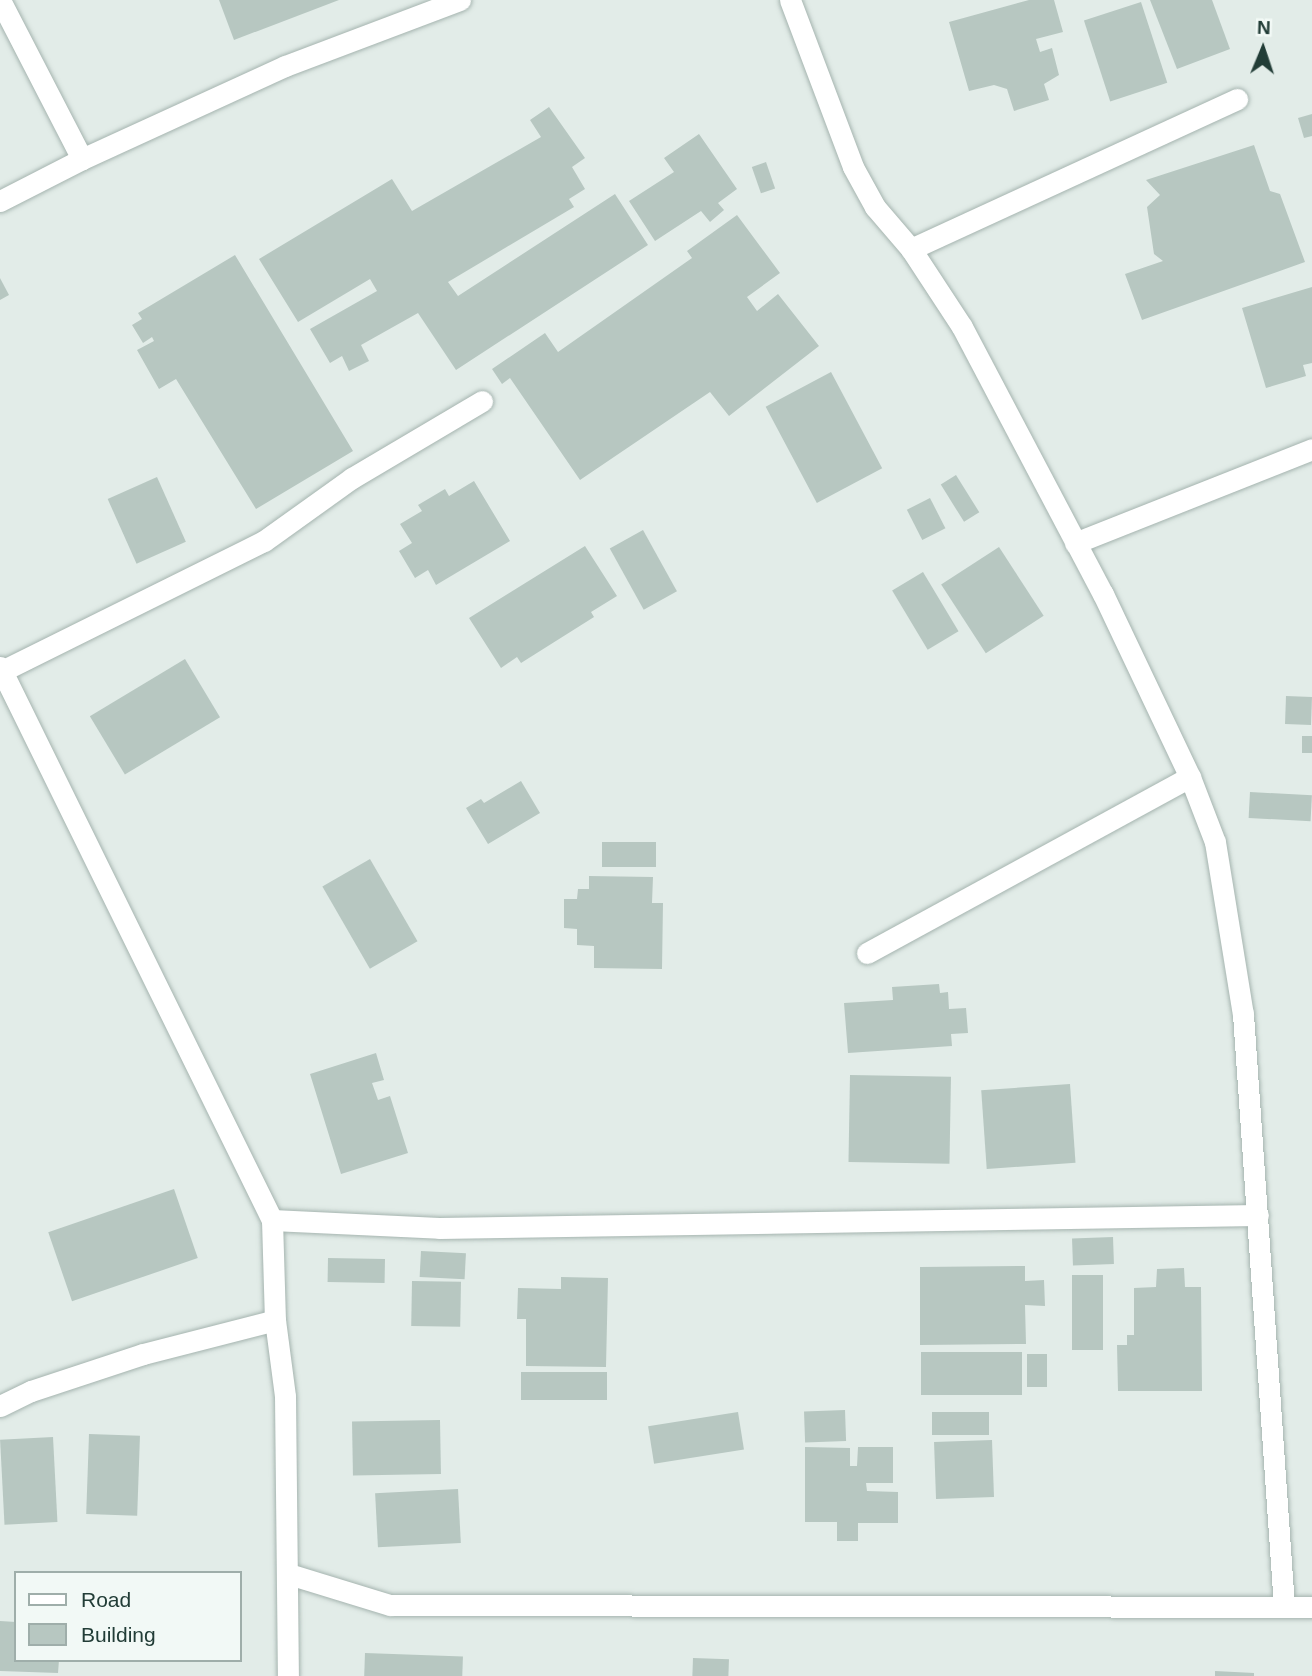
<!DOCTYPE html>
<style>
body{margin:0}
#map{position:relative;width:1312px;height:1676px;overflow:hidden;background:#e2ece8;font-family:Arial,sans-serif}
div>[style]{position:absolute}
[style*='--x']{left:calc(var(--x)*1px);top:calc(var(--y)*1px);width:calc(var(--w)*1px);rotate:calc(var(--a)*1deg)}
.building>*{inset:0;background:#b7c7c1;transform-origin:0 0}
.roads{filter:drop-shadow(0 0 2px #a5b4af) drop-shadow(0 0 2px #a5b4af)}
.street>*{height:21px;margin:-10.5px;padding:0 10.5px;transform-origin:10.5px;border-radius:10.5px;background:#fff}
span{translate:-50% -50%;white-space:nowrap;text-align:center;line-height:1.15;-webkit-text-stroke:7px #f2f9f6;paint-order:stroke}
.legend{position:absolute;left:14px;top:1571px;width:228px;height:91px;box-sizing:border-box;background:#f2f9f6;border:2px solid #9faeaa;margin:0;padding:9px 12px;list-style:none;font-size:21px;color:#223d37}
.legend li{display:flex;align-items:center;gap:14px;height:35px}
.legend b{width:35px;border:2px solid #9faeaa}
.north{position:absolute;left:1228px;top:14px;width:70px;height:70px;-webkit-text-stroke:5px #f2f9f6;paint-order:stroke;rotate:2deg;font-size:19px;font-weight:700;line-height:28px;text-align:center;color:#223d37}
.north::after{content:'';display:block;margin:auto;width:24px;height:32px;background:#223d37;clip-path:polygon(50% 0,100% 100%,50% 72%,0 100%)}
</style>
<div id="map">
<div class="building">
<div style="clip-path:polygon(219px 0,339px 0,234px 40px)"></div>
<div style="clip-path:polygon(1029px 0,1054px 0,1063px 32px,1036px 39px,1040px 52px,1052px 48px,1059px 75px,1044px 84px,1049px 100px,1014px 111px,1007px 89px,994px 85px,969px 91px,949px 22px)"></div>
<div style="clip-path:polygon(1150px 0,1212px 0,1230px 49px,1177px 69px)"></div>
<div style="left:1141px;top:2px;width:85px;height:60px;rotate:72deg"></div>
<div style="clip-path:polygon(549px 107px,585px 158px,572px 167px,585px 189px,569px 199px,574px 207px,448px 282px,458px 296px,615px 194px,648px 245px,456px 370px,418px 313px,361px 345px,369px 361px,349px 371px,342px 356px,330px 363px,310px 329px,377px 291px,370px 279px,298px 322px,259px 259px,392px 179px,412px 211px,541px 137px,530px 120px)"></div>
<div style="clip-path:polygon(1312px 114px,1312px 136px,1304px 138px,1298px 118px)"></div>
<div style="clip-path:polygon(699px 134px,737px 189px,718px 203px,724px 210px,710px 222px,701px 211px,655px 241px,629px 201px,674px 172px,664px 158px)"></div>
<div style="clip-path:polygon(1254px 145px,1270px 191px,1280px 194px,1305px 262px,1142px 320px,1125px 274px,1163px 261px,1154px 254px,1147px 207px,1160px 195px,1146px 180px)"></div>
<div style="left:766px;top:162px;width:28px;height:15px;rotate:71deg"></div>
<div style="clip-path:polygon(737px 215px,780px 273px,747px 297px,757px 311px,778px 294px,819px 346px,729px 416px,710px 392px,580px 480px,510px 378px,502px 384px,492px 369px,545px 333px,558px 352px,692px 258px,687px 251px)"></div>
<div style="clip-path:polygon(235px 255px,353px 451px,256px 509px,176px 379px,159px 389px,137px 350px,154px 341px,152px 337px,143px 343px,132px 325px,142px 319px,138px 313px)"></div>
<div style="clip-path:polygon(0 278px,9px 295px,0 300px)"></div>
<div style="clip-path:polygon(1312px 287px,1312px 363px,1303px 365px,1306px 376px,1266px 388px,1242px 308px)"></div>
<div style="left:831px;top:372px;width:109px;height:74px;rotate:62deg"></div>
<div style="left:956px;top:475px;width:44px;height:18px;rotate:58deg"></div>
<div style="left:157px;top:477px;width:71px;height:54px;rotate:66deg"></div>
<div style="clip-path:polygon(474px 481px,510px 541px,436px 585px,428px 570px,415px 578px,399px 551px,412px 543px,400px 524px,422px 511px,418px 505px,445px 489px,449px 496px)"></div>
<div style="left:930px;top:498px;width:34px;height:26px;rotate:63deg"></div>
<div style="left:643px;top:530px;width:70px;height:38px;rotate:61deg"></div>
<div style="clip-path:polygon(585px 546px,617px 596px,591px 612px,594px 617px,521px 663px,517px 657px,501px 668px,469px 618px)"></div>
<div style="left:999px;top:547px;width:82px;height:69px;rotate:57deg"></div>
<div style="left:923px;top:572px;width:69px;height:36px;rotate:59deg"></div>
<div style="left:185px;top:659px;width:68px;height:111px;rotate:59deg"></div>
<div style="left:1286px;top:696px;width:26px;height:28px;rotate:2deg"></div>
<div style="left:1302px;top:736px;width:10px;height:17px"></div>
<div style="clip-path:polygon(521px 781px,540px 813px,488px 844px,466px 808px,481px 799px,484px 803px)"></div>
<div style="left:1250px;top:792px;width:62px;height:26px;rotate:3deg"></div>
<div style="left:656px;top:842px;width:25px;height:54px;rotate:90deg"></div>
<div style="left:370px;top:859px;width:95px;height:55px;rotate:60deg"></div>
<div style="clip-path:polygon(589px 876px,653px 877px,652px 903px,663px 903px,662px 969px,594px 968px,594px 946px,577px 945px,577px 929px,564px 928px,564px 899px,577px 899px,578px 889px,589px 889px)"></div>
<div style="clip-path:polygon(939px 984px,940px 993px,948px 992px,949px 1009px,966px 1008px,968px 1033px,951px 1034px,952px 1046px,848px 1053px,844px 1003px,893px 1000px,892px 987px)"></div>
<div style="clip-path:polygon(376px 1053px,384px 1080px,372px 1083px,378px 1100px,390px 1096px,408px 1153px,341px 1174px,310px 1074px)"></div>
<div style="left:850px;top:1075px;width:101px;height:87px;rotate:1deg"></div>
<div style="left:1070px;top:1084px;width:79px;height:89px;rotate:86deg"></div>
<div style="left:174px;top:1189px;width:73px;height:133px;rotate:71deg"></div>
<div style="left:1113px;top:1237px;width:27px;height:41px;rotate:88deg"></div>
<div style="left:421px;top:1251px;width:45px;height:26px;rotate:3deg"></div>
<div style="left:328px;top:1258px;width:57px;height:24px;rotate:1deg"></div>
<div style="clip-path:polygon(1025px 1266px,1025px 1281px,1044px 1280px,1045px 1306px,1025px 1305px,1026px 1344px,920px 1345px,920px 1267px)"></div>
<div style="clip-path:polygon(1184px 1268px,1185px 1287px,1201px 1287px,1202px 1391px,1118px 1391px,1117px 1345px,1127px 1345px,1127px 1335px,1134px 1335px,1134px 1288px,1156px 1287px,1157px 1269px)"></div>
<div style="left:1072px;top:1275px;width:31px;height:75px"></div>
<div style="clip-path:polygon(561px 1277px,608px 1278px,606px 1367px,526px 1366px,526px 1319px,517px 1319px,518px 1288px,561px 1289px)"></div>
<div style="left:412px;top:1281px;width:49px;height:45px;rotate:1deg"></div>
<div style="left:921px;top:1352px;width:101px;height:43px"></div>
<div style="left:1027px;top:1354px;width:20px;height:33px"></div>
<div style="left:521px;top:1372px;width:86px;height:28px"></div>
<div style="left:845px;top:1410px;width:31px;height:41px;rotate:88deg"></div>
<div style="left:738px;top:1412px;width:38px;height:91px;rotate:81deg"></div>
<div style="left:989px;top:1412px;width:23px;height:57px;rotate:90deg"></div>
<div style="left:440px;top:1420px;width:54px;height:88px;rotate:89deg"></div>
<div style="left:89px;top:1434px;width:51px;height:80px;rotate:2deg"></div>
<div style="left:53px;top:1437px;width:85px;height:53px;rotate:87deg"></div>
<div style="left:992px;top:1440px;width:57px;height:58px;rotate:88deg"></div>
<div style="clip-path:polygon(805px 1447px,850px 1448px,850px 1466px,857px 1466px,858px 1447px,893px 1447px,893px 1483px,866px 1483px,867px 1491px,898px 1492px,898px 1523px,858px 1523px,858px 1541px,837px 1541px,837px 1522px,805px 1522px)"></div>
<div style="left:458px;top:1489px;width:54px;height:83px;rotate:87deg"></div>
<div style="clip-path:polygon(0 1621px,16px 1622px,16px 1660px,59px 1660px,58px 1673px,0 1671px)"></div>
<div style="left:365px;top:1653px;width:98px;height:23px;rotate:2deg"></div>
<div style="left:693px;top:1658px;width:36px;height:18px;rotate:2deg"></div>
<div style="clip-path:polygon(1215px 1671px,1254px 1673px,1254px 1676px,1215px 1676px)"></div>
</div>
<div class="roads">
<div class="street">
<div style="--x:0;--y:0;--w:179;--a:62.7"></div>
<div style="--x:790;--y:0;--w:178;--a:69.3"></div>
<div style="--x:853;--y:167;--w:46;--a:61.2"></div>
<div style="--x:875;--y:207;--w:55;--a:49.4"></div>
<div style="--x:911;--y:249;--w:93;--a:56.8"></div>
<div style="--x:962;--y:327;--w:302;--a:62.2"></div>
<div style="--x:1103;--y:594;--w:203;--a:64.6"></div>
<div style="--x:1190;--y:777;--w:70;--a:69"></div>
<div style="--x:1215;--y:842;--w:174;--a:80.8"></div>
<div style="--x:1243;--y:1014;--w:594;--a:86.04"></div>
<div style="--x:0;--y:201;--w:92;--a:-27.1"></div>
<div style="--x:82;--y:159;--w:223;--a:-24.6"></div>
<div style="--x:285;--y:66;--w:187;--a:-20.7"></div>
<div style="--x:911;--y:249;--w:359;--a:-24.7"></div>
<div style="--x:1075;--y:543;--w:255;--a:-21.6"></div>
<div style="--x:0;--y:667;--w:616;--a:63.81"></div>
<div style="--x:272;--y:1220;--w:100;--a:88.3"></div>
<div style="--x:275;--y:1320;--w:77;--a:82.5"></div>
<div style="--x:285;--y:1396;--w:280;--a:89.4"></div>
<div style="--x:2;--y:671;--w:292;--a:-26.4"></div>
<div style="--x:264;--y:541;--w:108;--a:-35.6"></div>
<div style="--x:352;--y:478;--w:151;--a:-30.6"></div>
<div style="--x:867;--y:953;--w:368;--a:-28.6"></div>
<div style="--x:272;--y:1220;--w:167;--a:2.7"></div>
<div style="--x:439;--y:1228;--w:819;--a:-0.91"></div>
<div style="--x:0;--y:1406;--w:34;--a:-26"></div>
<div style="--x:31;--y:1391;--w:118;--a:-18.3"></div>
<div style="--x:143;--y:1354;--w:136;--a:-14.4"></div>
<div style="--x:289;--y:1574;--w:106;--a:17.1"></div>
<div style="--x:390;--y:1605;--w:922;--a:0.12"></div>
</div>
</div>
<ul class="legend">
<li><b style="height:9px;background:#fff"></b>Road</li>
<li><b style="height:19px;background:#b7c7c1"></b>Building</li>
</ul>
<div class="north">N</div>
</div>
